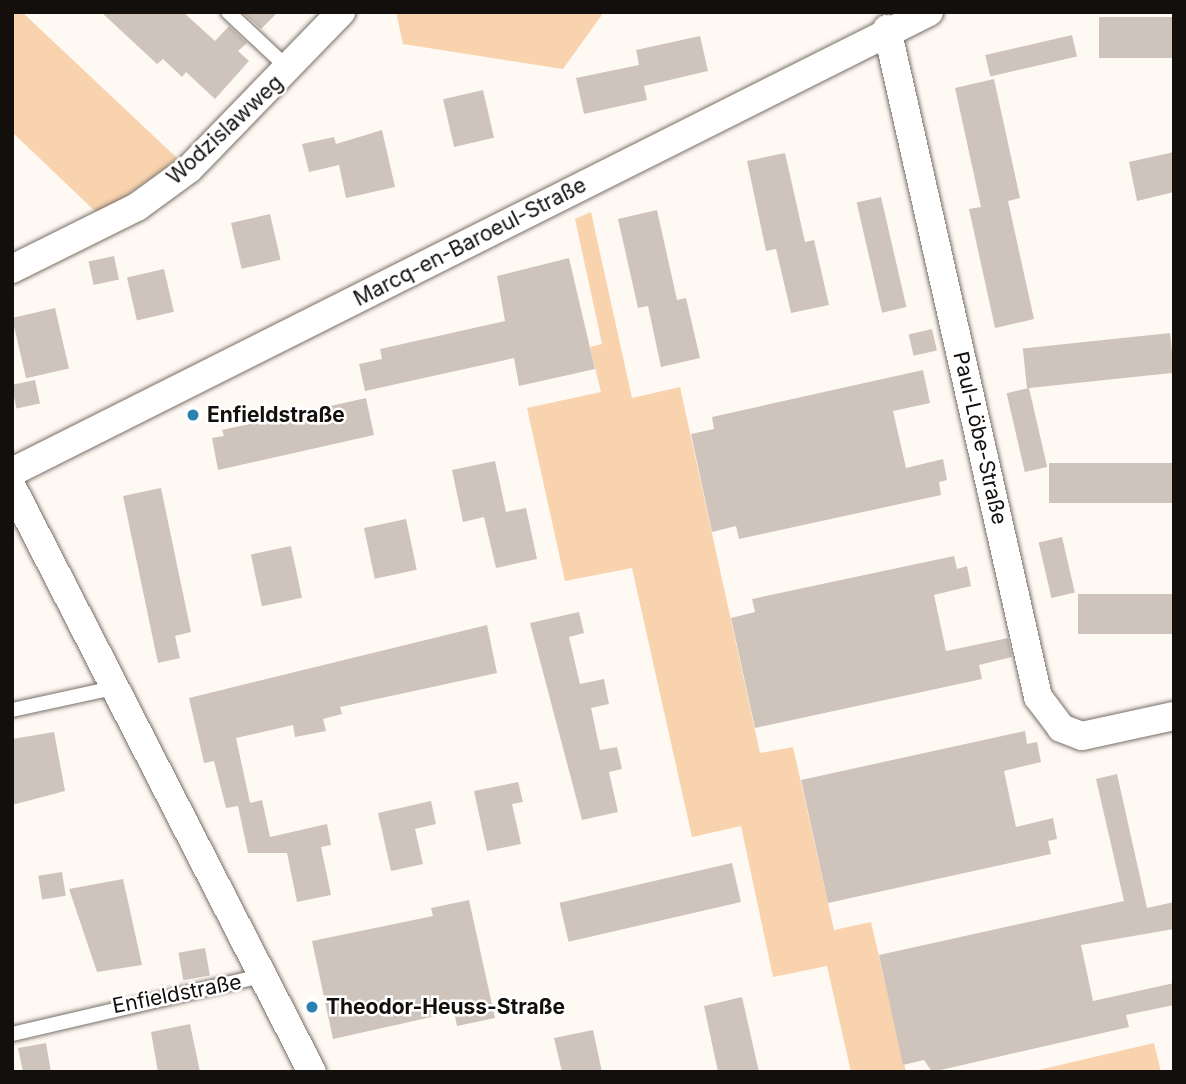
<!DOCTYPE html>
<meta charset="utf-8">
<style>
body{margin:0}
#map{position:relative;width:1186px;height:1084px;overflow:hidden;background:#fff9f3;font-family:Inter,sans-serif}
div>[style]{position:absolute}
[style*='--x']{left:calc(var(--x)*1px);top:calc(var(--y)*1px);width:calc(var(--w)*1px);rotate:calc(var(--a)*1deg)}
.green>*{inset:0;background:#f8d3ae}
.building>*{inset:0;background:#cec4bb;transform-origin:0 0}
.roads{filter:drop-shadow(0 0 2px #786f67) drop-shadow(0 0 2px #786f67)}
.service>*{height:14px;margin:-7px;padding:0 7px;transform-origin:7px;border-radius:7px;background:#fff}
.minor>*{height:28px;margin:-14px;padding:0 14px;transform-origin:14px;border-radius:14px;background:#fff}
.dots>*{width:19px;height:19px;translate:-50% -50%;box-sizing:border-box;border:4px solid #fff;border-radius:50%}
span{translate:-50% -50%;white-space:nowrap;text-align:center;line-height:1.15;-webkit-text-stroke:5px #fff;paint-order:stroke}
.street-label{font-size:21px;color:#120f0c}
.poi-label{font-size:21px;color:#120f0c;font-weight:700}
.left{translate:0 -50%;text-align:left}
.frame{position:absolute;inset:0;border:14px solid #120f0c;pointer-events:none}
</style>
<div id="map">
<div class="green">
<div style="clip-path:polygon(12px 12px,22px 12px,178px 159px,99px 215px,12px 132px)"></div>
<div style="clip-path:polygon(396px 12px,604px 12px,563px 69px,403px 44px)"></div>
<div style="clip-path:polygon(591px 212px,632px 398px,680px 387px,760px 753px,793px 747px,834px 930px,871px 922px,906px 1072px,851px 1072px,827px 966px,773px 977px,741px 826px,692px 837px,632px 568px,565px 581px,527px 408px,601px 392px,590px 347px,602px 344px,575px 219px)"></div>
<div style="clip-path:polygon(1154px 1043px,1161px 1072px,1030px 1072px)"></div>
</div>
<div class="building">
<div style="clip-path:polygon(101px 12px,183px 12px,215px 41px,229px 26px,247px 43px,238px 51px,249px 61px,215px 99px,186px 72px,182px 77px,163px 59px,157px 64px)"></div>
<div style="clip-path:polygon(242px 12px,278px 12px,261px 29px)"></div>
<div style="left:1174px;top:17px;width:41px;height:75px;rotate:90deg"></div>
<div style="left:1072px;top:35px;width:22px;height:89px;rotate:77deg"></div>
<div style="clip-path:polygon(700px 36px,708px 71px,644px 86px,647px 100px,584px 114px,576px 78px,639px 65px,636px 50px)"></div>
<div style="clip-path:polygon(994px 79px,1020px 198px,1008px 201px,1034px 319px,995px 328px,969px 209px,981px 207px,955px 88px)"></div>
<div style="left:483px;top:90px;width:49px;height:41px;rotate:77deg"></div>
<div style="clip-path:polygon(382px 130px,395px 187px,346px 198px,339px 165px,309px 172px,302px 144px,334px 137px,336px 144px)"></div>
<div style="clip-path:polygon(1174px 152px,1174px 192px,1137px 201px,1129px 162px)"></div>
<div style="clip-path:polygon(785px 153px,805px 242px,814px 240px,829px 305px,791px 313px,776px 249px,766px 251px,747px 161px)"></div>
<div style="left:881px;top:197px;width:113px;height:25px;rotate:77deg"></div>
<div style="clip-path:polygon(657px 210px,677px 300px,686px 298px,700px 358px,661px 367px,648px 306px,638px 308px,618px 219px)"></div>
<div style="left:270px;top:214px;width:47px;height:40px;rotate:77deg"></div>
<div style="left:114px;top:256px;width:24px;height:26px;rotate:78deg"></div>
<div style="clip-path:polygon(569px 258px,595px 369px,519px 386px,514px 358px,365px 391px,359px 364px,382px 359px,380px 349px,505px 321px,497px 276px)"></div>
<div style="left:164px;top:269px;width:44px;height:38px;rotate:77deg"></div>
<div style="left:55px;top:308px;width:62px;height:44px;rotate:77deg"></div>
<div style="left:932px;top:329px;width:22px;height:24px;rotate:77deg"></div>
<div style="left:1170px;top:333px;width:40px;height:148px;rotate:84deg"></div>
<div style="clip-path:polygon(923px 370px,930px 403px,893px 411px,906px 468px,943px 459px,947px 480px,939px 482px,941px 495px,739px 539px,736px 526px,712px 532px,691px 434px,714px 429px,712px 417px)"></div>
<div style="left:35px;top:380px;width:24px;height:24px;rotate:78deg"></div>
<div style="left:1029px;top:388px;width:81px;height:23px;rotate:77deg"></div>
<div style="clip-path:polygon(366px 398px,374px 435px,218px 470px,212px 438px,224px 436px,222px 430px)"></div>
<div style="clip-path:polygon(495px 461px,506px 512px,526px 508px,537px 559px,496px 568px,484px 517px,463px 522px,452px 470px)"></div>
<div style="left:1174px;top:463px;width:40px;height:125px;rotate:90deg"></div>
<div style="clip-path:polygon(161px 488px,191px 632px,175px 636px,180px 658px,158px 663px,123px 496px)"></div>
<div style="left:406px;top:519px;width:52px;height:43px;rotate:78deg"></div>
<div style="left:1062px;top:537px;width:57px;height:24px;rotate:77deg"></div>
<div style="left:291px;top:546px;width:53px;height:41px;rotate:78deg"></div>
<div style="clip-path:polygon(954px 556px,957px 569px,967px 566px,971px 586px,934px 595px,946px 651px,1008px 638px,1012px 657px,979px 665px,982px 679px,755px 728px,731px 618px,755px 612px,752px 599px)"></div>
<div style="left:1174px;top:594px;width:40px;height:96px;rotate:90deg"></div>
<div style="clip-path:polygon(579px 612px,584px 633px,569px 637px,580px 684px,604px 679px,609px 704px,591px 708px,600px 750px,617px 747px,622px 769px,609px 772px,618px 812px,582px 820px,530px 623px)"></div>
<div style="clip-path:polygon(487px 625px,497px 673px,340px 707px,342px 714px,323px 719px,326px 731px,295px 737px,293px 725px,236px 738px,250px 803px,262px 800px,270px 837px,327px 824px,331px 845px,321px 847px,331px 895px,297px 902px,287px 853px,248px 853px,238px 806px,226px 808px,214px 761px,204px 763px,189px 698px)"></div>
<div style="clip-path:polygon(1025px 731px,1027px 744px,1037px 742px,1041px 762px,1004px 771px,1016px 827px,1053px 818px,1057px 839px,1048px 841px,1051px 854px,828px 903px,801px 780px)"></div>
<div style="clip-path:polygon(54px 732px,65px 791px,12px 805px,12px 739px)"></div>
<div style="clip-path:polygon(1117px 774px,1147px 908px,1174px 902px,1174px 929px,1081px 945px,1093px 1001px,1174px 983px,1174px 1005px,1126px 1015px,1129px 1027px,932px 1072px,924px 1060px,903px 1065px,879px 955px,1124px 901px,1096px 779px)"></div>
<div style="clip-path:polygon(518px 782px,523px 802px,512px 804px,521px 844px,487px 851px,474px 791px)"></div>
<div style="clip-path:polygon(431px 801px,436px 824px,415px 829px,423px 864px,391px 871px,378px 813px)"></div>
<div style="left:732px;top:863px;width:40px;height:177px;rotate:77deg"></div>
<div style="left:62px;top:872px;width:24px;height:24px;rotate:81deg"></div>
<div style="clip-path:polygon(123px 879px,142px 965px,97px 972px,69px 889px)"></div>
<div style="clip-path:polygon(469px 900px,495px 1018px,457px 1026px,454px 1012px,333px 1039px,312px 941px,433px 916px,431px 908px)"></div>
<div style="left:205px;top:948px;width:28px;height:27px;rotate:80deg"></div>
<div style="clip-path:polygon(742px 997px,759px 1072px,718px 1072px,704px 1006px)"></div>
<div style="clip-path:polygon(190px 1024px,200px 1072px,158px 1072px,151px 1032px)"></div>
<div style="clip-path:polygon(593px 1030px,602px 1072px,562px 1072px,554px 1038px)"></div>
<div style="clip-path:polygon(46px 1043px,51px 1072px,23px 1072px,18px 1048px)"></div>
</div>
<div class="roads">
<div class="service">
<div style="--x:228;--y:12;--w:85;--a:43.1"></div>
<div style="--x:12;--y:710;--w:103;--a:-12.3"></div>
<div style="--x:12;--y:1034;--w:257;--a:-13.1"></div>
</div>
<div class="minor">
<div style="--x:887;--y:29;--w:685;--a:77.26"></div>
<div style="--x:1038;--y:697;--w:39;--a:53"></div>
<div style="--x:1061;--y:728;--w:22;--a:21"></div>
<div style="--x:1082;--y:736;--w:94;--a:-12.3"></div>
<div style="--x:12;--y:269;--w:140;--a:-26.4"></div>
<div style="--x:137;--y:207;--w:64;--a:-36.2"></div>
<div style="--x:189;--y:169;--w:219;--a:-45.9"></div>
<div style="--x:12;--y:472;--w:1026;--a:-26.64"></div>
<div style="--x:12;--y:487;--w:657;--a:62.85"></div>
</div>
</div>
<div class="dots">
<div style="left:193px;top:415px;background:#2b82b1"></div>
<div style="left:312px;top:1007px;background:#2b82b1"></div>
</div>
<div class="street-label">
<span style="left:225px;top:130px;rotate:-43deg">Wodzislawweg</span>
<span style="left:470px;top:242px;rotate:-27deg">Marcq-en-Baroeul-Straße</span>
<span style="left:980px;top:438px;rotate:77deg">Paul-Löbe-Straße</span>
<span style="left:177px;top:994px;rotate:-11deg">Enfieldstraße</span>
</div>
<div class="poi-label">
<span class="left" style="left:207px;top:415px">Enfieldstraße</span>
<span class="left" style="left:326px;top:1007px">Theodor-Heuss-Straße</span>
</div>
<div class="frame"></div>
</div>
